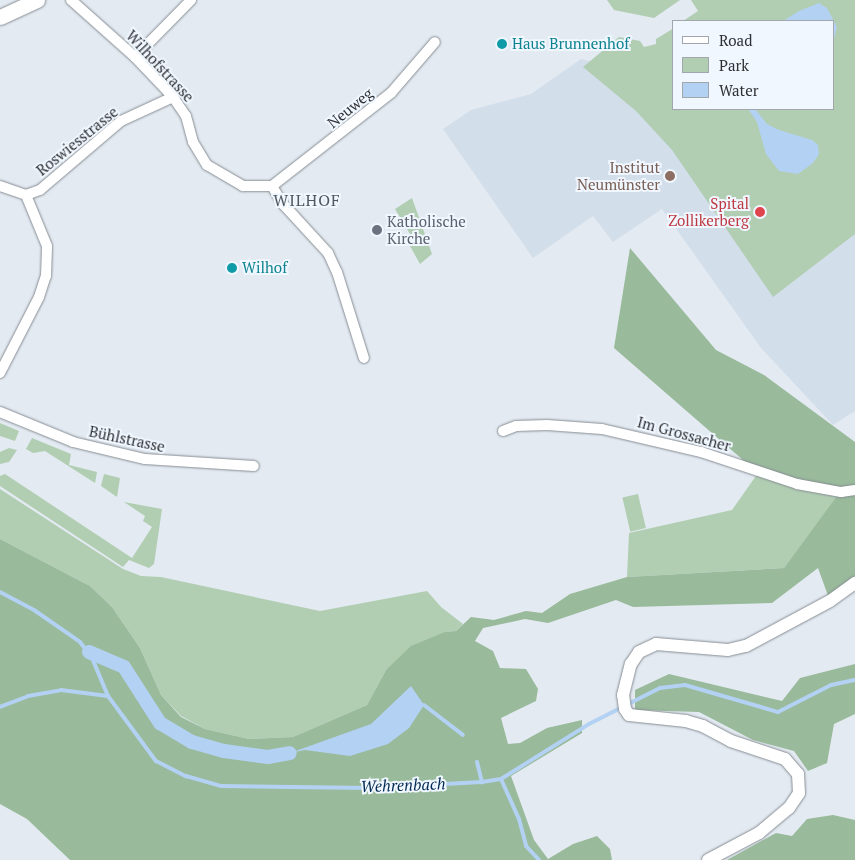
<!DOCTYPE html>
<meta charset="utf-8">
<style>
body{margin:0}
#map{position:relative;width:855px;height:860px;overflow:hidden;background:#e3eaf1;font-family:"PT Serif",serif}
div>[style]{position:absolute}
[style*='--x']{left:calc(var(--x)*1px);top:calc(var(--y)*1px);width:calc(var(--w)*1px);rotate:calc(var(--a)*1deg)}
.built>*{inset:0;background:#d3deeb}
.green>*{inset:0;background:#b1ceb3;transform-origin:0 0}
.forest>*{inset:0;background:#99ba9b}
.water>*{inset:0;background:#b3d1f2}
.stream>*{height:4px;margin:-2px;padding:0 2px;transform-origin:2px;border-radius:2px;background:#b3d1f2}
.canal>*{height:14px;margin:-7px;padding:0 7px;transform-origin:7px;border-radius:7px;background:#b3d1f2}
.roads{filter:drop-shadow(0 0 1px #878d94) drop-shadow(0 0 1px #878d94)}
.minor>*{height:10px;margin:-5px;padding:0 5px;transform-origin:5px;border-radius:5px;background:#fff}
.tertiary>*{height:12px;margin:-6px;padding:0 6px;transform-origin:6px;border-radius:6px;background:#fff}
.secondary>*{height:15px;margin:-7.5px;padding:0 7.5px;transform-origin:7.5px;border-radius:7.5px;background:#fff}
.dots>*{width:14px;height:14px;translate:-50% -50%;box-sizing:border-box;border:2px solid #f0f7ff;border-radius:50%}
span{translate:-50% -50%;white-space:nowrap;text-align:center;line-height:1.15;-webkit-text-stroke:4px #f0f7ff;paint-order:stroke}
.culture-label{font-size:15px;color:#0d838f}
.left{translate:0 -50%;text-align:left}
.street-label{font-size:15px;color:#2e3033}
.education-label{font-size:15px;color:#785e54}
.right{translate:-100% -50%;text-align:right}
.health-label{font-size:15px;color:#be3a42}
.worship-label{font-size:15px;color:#5b616d}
.neighbourhood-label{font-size:16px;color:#52585e;letter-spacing:1px}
.water-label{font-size:16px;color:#002a53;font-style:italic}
.legend{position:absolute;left:672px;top:20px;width:162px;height:90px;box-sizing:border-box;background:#f0f7ff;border:1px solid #a2a7ad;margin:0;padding:6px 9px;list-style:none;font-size:15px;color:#2e3033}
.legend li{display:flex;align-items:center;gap:10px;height:25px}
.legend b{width:25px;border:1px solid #a2a7ad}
</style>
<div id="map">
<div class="built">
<div style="clip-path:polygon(855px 0,855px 411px,833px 425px,761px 348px,662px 209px,613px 242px,593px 216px,533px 258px,443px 129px,471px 110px,531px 94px,581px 59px,644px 75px,674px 109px,834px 109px,834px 21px)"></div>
</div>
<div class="green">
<div style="clip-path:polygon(607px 0,680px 0,654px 18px,614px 10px)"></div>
<div style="clip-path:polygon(691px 0,855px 0,855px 234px,773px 297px,672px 150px,636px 111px,583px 67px,619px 37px,640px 41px,644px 47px,656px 44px,656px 39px,674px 28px,674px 109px,834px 109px,834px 21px,683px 21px,698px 11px)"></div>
<div style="clip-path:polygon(412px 198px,432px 254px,420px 264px,410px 246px,410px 234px,395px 209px)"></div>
<div style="clip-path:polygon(0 423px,19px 431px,15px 441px,0 436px)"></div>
<div style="clip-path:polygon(32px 438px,71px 454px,69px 465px,97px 472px,95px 483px,45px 451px,33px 453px,26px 449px)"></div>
<div style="clip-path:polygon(9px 448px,17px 450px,9px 462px,0 464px,0 452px)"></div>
<div style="clip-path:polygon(758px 473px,841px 492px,784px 568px,627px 577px,629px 533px,732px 510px)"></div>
<div style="clip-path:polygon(5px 474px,132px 558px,152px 527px,143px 521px,145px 516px,124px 502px,162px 509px,154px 564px,149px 568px,129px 560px,123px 567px,0 486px,0 476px)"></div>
<div style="clip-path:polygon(104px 474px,120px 478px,117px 497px,101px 486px)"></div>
<div style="clip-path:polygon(0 489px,123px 569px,141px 576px,161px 577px,320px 611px,427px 591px,441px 607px,463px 624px,456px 631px,445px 632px,386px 670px,367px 705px,293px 737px,249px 739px,205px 729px,181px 716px,161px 695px,140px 648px,112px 607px,90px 586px,0 539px)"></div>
<div style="left:638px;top:494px;width:35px;height:16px;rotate:77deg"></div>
</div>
<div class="forest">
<div style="clip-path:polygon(630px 248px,716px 350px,764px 375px,855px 442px,855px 583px,830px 601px,818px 568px,772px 603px,633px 607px,616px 600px,548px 623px,525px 619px,483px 628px,475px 641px,493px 651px,500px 668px,526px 669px,538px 689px,536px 701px,501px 718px,508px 744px,520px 743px,547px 728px,582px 720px,582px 733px,511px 776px,534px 840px,548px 859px,573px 844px,597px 836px,610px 849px,612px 860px,70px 860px,27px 819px,0 804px,0 539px,90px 586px,112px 607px,140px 648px,161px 695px,181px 717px,205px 729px,249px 739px,293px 737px,367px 705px,386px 670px,411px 646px,445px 632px,456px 631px,471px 617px,494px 620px,526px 611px,542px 613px,570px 594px,627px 577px,784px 568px,840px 492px,758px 473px,614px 348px)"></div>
<div style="clip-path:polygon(855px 664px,855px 714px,834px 724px,827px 763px,808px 771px,794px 751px,753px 740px,699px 712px,635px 710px,635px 690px,669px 674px,782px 701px,800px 678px)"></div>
<div style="clip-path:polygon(833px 815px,855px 820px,855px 860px,727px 860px,776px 833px,792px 836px,807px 819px)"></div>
</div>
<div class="water">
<div style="clip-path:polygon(819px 3px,827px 8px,837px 27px,834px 39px,834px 21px,783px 21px,799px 11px)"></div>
<div style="clip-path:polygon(748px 109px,755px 109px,767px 124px,779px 130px,812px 140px,818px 145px,819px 154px,813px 163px,798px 174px,779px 171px,766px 154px,757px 122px)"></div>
<div style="clip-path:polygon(411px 686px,424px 705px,409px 728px,388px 744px,350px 756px,305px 750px,290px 753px,371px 724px)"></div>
</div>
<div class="stream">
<div style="--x:0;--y:592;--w:38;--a:28"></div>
<div style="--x:34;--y:610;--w:56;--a:34.8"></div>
<div style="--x:80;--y:642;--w:20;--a:53"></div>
<div style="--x:92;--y:658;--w:41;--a:67.2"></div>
<div style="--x:108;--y:696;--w:81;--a:53.6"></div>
<div style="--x:156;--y:761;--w:34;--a:27"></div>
<div style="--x:186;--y:776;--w:36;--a:16"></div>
<div style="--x:221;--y:786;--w:148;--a:0.8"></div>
<div style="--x:369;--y:788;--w:113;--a:-3"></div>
<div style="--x:482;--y:782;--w:19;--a:-9"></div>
<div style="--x:501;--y:779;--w:104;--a:-32"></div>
<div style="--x:589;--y:724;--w:80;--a:-26.9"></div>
<div style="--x:660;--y:688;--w:25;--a:-7"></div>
<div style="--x:685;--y:685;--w:97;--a:16.2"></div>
<div style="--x:778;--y:712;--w:59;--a:-27"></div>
<div style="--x:831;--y:685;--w:25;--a:-12"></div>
<div style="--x:424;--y:705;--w:49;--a:37.6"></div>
<div style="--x:0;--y:707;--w:30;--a:-21"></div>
<div style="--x:28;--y:696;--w:34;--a:-10"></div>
<div style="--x:61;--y:690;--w:47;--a:7.3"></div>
<div style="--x:477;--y:762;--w:21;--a:76"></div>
<div style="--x:501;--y:779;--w:44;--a:65.8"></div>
<div style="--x:519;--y:819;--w:28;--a:75"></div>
<div style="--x:526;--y:846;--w:19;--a:47"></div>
</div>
<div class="canal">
<div style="--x:89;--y:652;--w:38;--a:23"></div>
<div style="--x:124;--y:667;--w:67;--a:57.3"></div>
<div style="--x:160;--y:723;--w:37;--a:31"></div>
<div style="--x:192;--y:742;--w:33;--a:16"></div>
<div style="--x:224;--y:751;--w:44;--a:7.8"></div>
<div style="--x:268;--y:757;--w:22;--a:-10"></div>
</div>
<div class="roads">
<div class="minor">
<div style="--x:71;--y:0;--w:86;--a:41.7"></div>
<div style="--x:135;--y:57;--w:55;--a:46.5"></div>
<div style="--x:173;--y:97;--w:23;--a:56"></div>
<div style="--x:186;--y:116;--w:27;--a:75"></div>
<div style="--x:193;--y:142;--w:27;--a:59"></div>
<div style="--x:207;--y:165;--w:42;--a:30.3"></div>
<div style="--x:243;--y:186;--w:29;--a:0"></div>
<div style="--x:135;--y:57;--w:80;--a:-45.5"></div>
<div style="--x:0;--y:186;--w:28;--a:19"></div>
<div style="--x:272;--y:186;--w:151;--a:-38"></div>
<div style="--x:391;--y:93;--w:67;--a:-49.2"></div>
<div style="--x:272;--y:186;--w:21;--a:59"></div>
<div style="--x:283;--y:204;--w:67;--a:47.4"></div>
<div style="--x:328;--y:253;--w:21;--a:65"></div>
<div style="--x:337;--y:272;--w:90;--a:72.6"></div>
<div style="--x:26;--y:195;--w:15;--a:-20"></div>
<div style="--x:40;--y:190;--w:106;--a:-40.4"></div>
<div style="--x:121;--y:121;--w:57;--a:-24.8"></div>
<div style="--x:0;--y:373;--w:85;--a:-62.8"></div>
<div style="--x:39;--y:297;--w:22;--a:-72"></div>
<div style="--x:46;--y:276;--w:30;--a:-88"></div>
<div style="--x:47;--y:246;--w:55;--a:-112.4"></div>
<div style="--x:0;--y:412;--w:79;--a:22.3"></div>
<div style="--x:73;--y:442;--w:74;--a:13.3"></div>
<div style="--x:145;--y:459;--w:109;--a:3.7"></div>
<div style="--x:503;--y:431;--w:14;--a:-21"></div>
<div style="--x:516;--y:426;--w:31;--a:-2"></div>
<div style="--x:547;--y:425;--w:55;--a:4.2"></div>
<div style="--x:602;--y:429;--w:102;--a:13.1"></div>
<div style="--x:701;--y:452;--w:101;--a:18.4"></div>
<div style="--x:797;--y:484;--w:45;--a:10.3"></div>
<div style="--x:841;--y:492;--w:14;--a:-8"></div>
</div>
<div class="tertiary">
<div style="--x:708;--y:860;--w:58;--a:-27.9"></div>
<div style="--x:759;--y:833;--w:39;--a:-40"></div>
<div style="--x:789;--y:808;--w:18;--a:-56"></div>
<div style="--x:799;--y:793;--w:19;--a:-93"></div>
<div style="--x:798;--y:774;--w:20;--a:-131"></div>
<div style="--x:785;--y:759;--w:57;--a:-161.6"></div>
<div style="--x:731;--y:741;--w:32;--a:-152"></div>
<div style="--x:703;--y:726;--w:18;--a:-164"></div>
<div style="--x:686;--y:721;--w:57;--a:-174"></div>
<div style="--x:629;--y:715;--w:7;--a:-124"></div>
<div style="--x:625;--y:709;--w:14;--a:-98"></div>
<div style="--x:623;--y:695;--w:32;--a:-76"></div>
<div style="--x:631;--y:664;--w:14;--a:-56"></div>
<div style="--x:639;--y:652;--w:19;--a:-25"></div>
<div style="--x:656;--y:644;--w:72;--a:4.8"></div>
<div style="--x:728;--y:650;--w:18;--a:-13"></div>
<div style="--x:746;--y:646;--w:95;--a:-28.2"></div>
<div style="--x:830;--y:601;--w:31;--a:-36"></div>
</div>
<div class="secondary">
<div style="--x:0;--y:17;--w:41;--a:-24.7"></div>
</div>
</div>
<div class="dots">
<div style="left:502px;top:44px;background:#0f9aa8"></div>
<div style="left:670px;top:176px;background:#8d6e63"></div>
<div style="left:760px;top:212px;background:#e0444e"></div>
<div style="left:377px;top:230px;background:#6b7280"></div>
<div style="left:232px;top:268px;background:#0f9aa8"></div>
</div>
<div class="culture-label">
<span class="left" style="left:512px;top:44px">Haus Brunnenhof</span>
<span class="left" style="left:242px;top:268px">Wilhof</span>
</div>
<div class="street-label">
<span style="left:160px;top:66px;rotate:47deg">Wilhofstrasse</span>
<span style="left:350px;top:108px;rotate:-39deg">Neuweg</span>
<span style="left:77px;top:141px;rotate:-39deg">Roswiesstrasse</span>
<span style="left:684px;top:434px;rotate:15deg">Im Grossacher</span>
<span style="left:127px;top:439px;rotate:12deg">Bühlstrasse</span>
</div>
<div class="education-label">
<span class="right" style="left:660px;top:176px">Institut<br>Neumünster</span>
</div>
<div class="health-label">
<span class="right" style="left:749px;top:212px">Spital<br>Zollikerberg</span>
</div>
<div class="worship-label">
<span class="left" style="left:387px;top:230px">Katholische<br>Kirche</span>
</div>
<div class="neighbourhood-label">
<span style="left:307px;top:200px">WILHOF</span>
</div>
<div class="water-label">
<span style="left:403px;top:785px;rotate:-2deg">Wehrenbach</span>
</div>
<ul class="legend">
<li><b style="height:6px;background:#fff"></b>Road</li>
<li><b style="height:14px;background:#b1ceb3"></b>Park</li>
<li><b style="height:14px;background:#b3d1f2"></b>Water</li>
</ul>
</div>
